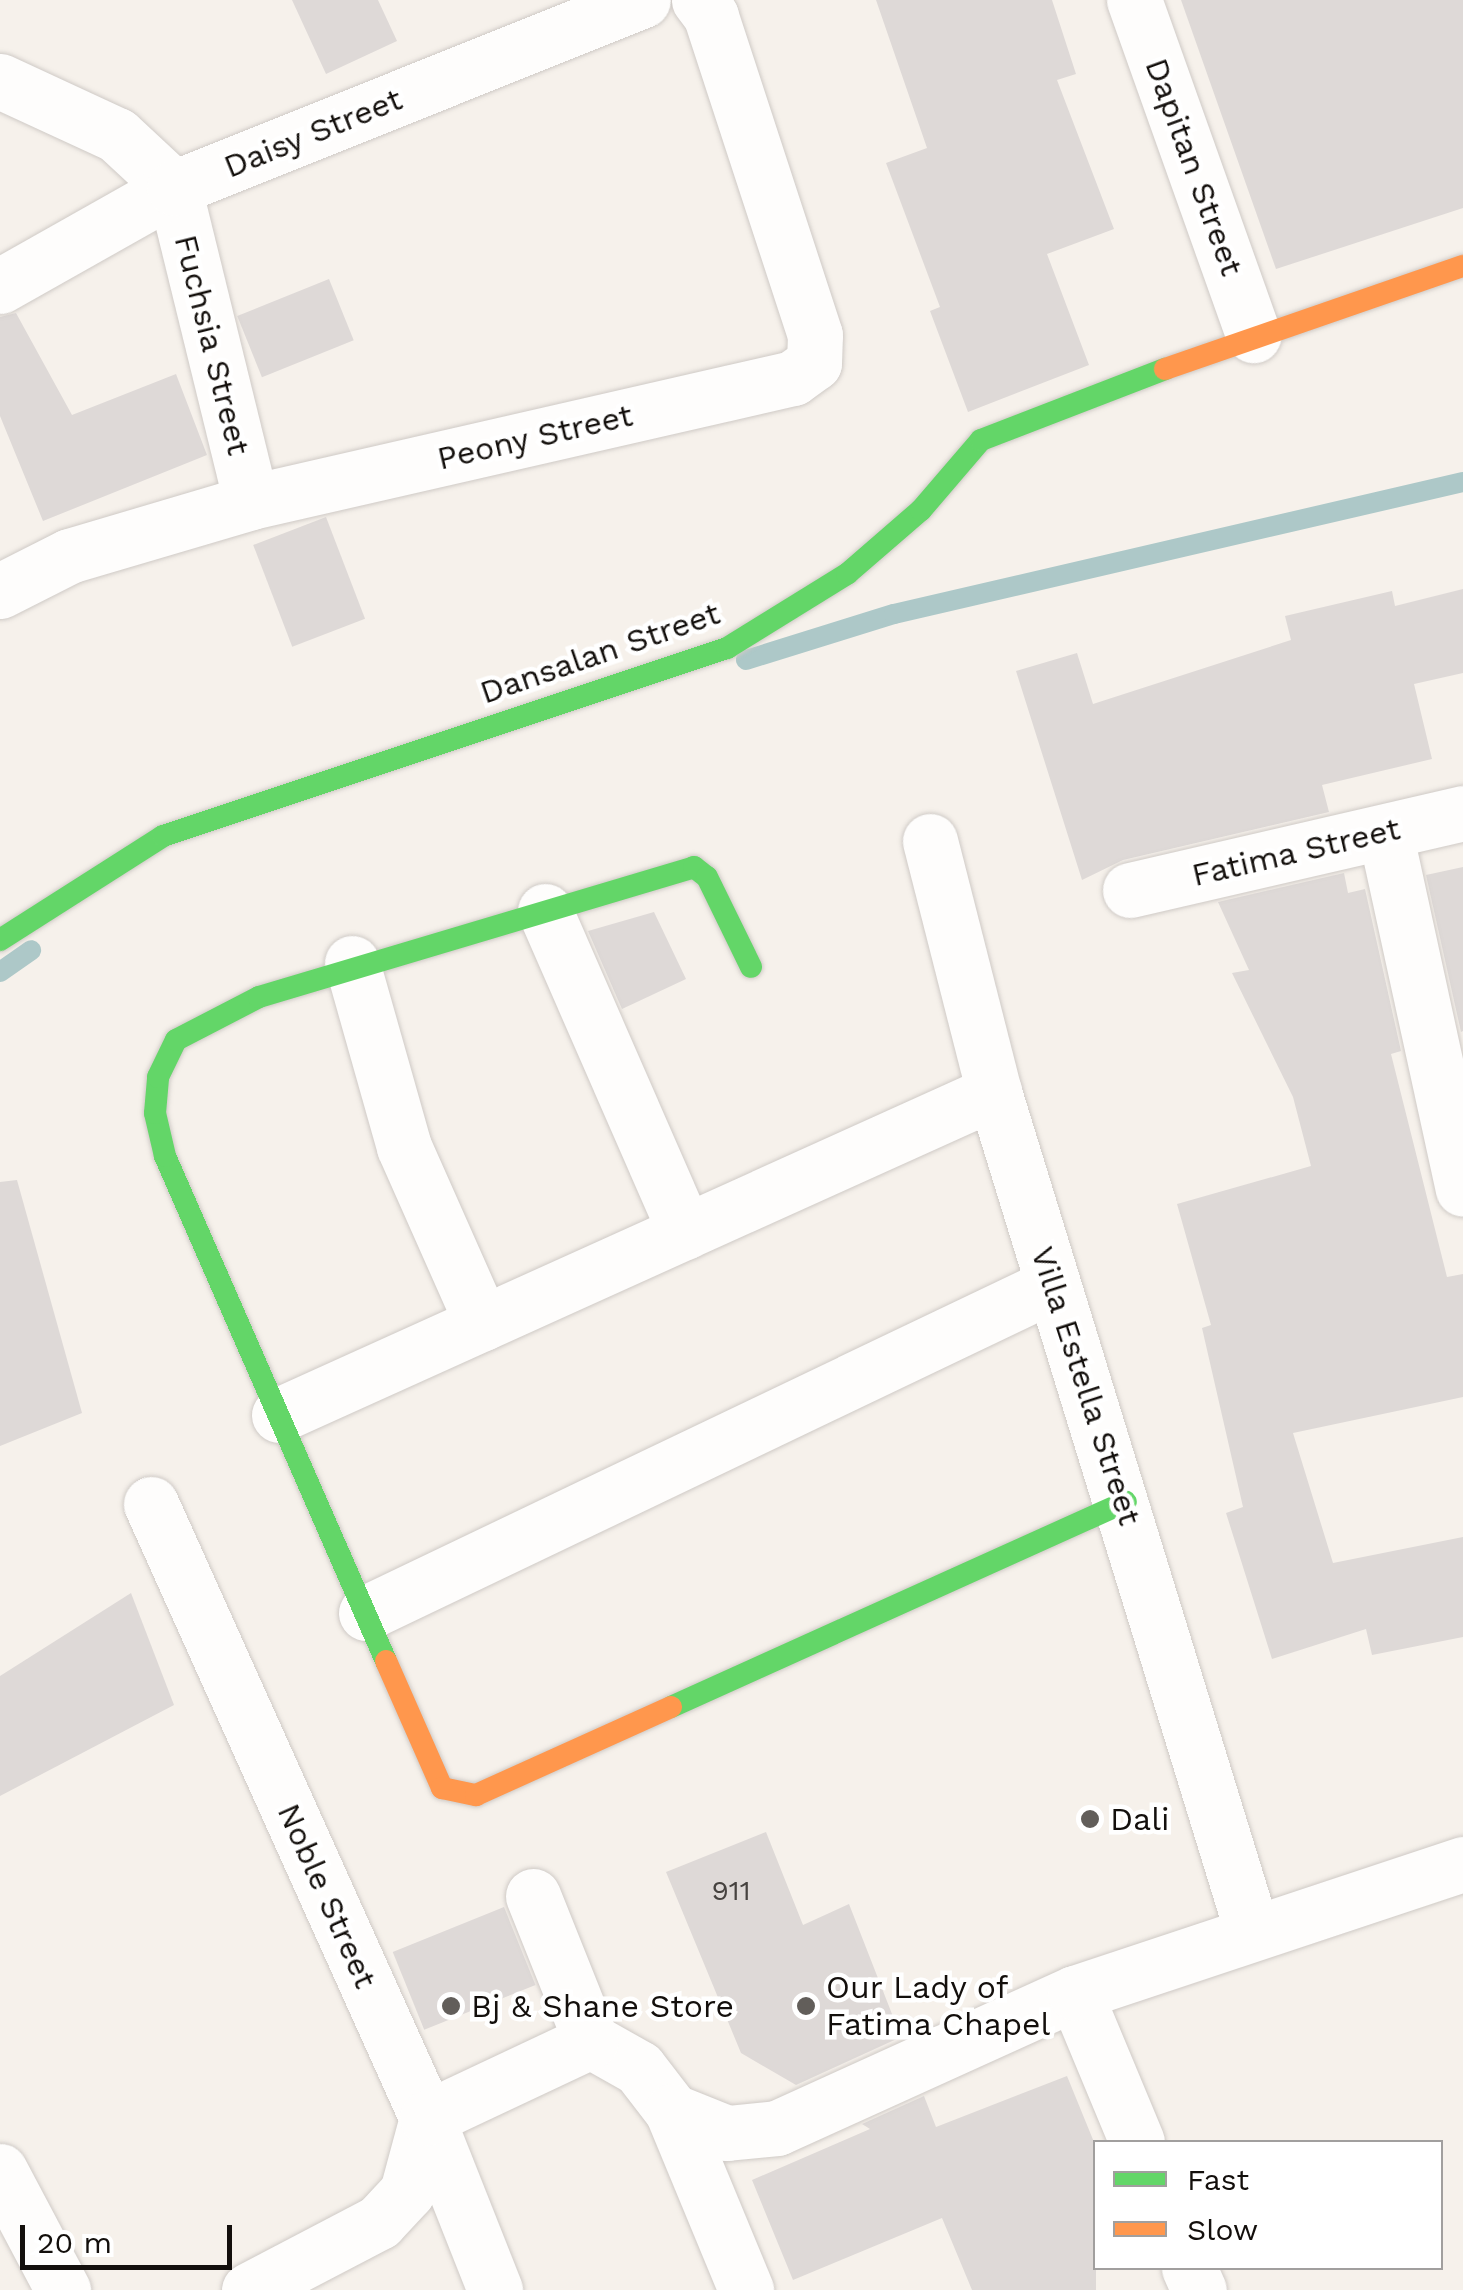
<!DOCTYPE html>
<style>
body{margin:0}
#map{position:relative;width:1463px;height:2290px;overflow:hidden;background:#f6f1eb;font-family:"Work Sans",sans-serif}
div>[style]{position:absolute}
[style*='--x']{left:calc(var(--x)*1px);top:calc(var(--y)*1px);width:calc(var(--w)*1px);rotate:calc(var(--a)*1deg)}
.stream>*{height:20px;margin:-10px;padding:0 10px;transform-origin:10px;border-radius:10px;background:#adc8c8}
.building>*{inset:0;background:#ded9d7;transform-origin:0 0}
.roads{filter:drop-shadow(0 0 2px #cfcac6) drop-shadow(0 0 2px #cfcac6)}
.street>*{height:55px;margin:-27.5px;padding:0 27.5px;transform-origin:27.5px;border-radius:27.5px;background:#fefdfc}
.fast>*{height:22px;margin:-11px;padding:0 11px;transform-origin:11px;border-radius:11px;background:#63d668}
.slow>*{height:22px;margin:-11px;padding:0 11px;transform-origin:11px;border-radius:11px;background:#ff974d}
.dots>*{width:28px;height:28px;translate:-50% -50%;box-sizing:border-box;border:5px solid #fff;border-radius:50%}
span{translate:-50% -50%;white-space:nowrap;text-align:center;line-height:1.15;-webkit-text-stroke:9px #fff;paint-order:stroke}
.number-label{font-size:28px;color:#46423f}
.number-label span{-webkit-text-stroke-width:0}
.street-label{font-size:32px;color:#130f0c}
.poi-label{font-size:32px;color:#130f0c}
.left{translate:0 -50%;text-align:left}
.legend{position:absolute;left:1093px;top:2140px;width:350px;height:130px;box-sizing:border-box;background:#fff;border:2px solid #a19f9e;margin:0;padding:12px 18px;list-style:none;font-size:30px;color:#130f0c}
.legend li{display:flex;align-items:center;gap:20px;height:50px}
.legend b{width:50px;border:2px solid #a19f9e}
.scale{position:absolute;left:20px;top:2225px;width:212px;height:45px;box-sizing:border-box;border:5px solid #130f0c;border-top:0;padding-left:12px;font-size:30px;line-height:35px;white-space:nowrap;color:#130f0c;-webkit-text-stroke:8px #fff;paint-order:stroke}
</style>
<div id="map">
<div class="stream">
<div style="--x:746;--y:660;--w:155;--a:-17.3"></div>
<div style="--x:894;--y:614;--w:584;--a:-13.06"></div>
<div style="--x:0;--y:972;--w:38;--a:-35"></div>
</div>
<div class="building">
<div style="clip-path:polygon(292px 0,378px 0,397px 41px,326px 74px)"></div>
<div style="clip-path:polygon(876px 0,1052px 0,1076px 74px,1057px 80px,1114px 229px,1047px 254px,1089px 365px,968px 412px,930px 311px,940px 307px,886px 163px,927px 148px)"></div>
<div style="clip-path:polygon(1181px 0,1463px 0,1463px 208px,1276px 269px)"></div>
<div style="left:329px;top:279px;width:66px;height:99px;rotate:68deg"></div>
<div style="clip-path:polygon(16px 313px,72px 415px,176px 374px,207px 455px,43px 521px,0 416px,0 317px)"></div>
<div style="left:326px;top:517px;width:109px;height:78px;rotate:69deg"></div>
<div style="clip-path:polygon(1463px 589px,1463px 673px,1414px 684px,1432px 759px,1322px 785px,1329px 812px,1123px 860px,1082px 880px,1016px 671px,1077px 653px,1093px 704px,1291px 640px,1285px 616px,1392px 591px,1395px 606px)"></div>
<div style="clip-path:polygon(1463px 867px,1463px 1031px,1461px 1032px,1426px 875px)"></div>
<div style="clip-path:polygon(1344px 873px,1348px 893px,1365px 889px,1401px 1051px,1391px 1054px,1447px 1277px,1463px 1274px,1463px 1397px,1293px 1433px,1333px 1563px,1463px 1537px,1463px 1637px,1372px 1655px,1366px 1629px,1272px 1659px,1226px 1513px,1243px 1507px,1202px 1328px,1211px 1325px,1177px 1204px,1311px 1166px,1293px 1097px,1232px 973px,1249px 970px,1218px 902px)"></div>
<div style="clip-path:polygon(654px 912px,686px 979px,622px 1009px,588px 931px)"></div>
<div style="clip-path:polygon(17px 1180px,82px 1413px,0 1446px,0 1182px)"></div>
<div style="clip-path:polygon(131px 1593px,174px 1705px,0 1796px,0 1676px)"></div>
<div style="clip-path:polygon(766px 1832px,803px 1925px,849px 1904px,901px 2037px,796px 2085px,741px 2053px,666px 1872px)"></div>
<div style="left:504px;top:1907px;width:84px;height:120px;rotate:68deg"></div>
<div style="clip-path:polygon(1067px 2076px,1096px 2147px,1096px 2290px,972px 2290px,942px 2218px,793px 2280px,752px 2180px,870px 2129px,862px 2124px,924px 2096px,936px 2127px)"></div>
</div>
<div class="roads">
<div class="street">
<div style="--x:1134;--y:0;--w:356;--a:70.4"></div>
<div style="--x:0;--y:81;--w:129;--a:24.8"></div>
<div style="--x:117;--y:135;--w:78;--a:42.9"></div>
<div style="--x:174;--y:188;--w:323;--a:76.2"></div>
<div style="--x:0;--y:286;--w:200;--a:-29.4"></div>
<div style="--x:174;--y:188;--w:505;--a:-21.84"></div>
<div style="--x:0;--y:591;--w:77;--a:-26.9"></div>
<div style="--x:69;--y:556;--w:190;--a:-16.5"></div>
<div style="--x:251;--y:502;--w:556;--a:-12.89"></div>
<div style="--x:793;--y:378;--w:26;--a:-36"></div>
<div style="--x:814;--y:363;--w:28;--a:-88"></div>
<div style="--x:815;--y:335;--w:336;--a:-108.1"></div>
<div style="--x:711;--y:16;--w:20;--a:-127"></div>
<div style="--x:1385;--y:832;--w:365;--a:77.7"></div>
<div style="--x:930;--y:841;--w:259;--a:75.7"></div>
<div style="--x:994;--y:1092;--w:875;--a:72.91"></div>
<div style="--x:1130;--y:890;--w:342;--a:-13"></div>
<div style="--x:545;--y:911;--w:350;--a:66.4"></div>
<div style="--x:352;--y:963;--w:191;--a:74.2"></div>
<div style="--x:404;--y:1147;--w:193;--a:66.1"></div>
<div style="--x:279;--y:1415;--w:785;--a:-24.31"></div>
<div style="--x:151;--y:1504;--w:673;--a:65.8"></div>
<div style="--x:427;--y:2118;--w:185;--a:68.4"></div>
<div style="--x:366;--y:1613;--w:760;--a:-25.55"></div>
<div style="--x:533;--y:1896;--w:156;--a:68.2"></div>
<div style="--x:1075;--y:1993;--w:161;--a:67.4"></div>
<div style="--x:591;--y:2041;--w:55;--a:29.4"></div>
<div style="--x:639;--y:2068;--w:54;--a:52.5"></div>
<div style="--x:672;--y:2111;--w:59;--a:21.8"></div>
<div style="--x:727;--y:2133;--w:50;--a:-5.7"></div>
<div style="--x:777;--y:2128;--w:327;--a:-24.4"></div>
<div style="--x:1075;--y:1993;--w:409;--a:-18.4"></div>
<div style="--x:672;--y:2111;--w:194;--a:67.5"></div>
<div style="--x:0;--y:2171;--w:135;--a:62.1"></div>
<div style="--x:1189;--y:2268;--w:24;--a:66"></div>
<div style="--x:249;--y:2290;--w:147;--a:-27.6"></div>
<div style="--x:379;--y:2222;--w:41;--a:-47"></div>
<div style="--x:407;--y:2192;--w:77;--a:-74.9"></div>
<div style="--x:427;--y:2118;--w:181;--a:-25.2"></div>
</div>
<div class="fast">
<div style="--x:0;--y:940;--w:193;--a:-32.5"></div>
<div style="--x:163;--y:836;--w:595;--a:-18.43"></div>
<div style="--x:727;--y:648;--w:141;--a:-31.7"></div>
<div style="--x:847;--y:574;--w:98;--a:-40.9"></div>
<div style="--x:921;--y:510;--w:92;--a:-49.4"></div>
<div style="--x:981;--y:440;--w:197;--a:-21.1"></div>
<div style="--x:386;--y:1661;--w:551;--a:-113.64"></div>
<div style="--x:165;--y:1156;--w:44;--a:-103.1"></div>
<div style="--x:155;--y:1113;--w:36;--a:-85"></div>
<div style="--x:158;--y:1077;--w:41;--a:-64.1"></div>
<div style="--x:176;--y:1040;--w:93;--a:-27.4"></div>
<div style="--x:259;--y:997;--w:454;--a:-16.6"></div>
<div style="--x:694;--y:867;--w:16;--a:38"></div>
<div style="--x:707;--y:877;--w:100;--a:63.9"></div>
<div style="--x:671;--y:1707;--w:499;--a:-24.3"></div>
</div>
<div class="slow">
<div style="--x:1165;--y:369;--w:315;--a:-19.1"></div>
<div style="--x:386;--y:1661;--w:139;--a:66.2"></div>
<div style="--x:442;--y:1788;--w:35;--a:12"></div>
<div style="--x:476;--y:1795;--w:214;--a:-24.3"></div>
</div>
</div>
<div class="dots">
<div style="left:1090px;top:1819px;background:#625e5a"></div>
<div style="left:451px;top:2006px;background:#625e5a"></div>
<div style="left:806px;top:2006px;background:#625e5a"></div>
</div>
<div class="number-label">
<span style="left:731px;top:1891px">911</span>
</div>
<div class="street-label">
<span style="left:313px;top:133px;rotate:-22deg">Daisy Street</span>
<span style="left:1194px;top:167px;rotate:70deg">Dapitan Street</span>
<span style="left:212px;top:345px;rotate:76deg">Fuchsia Street</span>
<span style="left:535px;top:437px;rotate:-13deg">Peony Street</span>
<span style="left:600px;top:653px;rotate:-19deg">Dansalan Street</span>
<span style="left:1296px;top:852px;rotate:-13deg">Fatima Street</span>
<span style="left:1086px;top:1386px;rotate:72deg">Villa Estella Street</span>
<span style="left:327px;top:1896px;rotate:66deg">Noble Street</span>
</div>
<div class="poi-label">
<span class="left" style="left:1110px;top:1819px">Dali</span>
<span class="left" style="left:826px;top:2006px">Our Lady of<br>Fatima Chapel</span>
<span class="left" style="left:471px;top:2006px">Bj &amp; Shane Store</span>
</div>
<ul class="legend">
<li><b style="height:12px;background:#63d668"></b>Fast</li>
<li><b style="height:12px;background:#ff974d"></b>Slow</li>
</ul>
<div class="scale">20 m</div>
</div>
